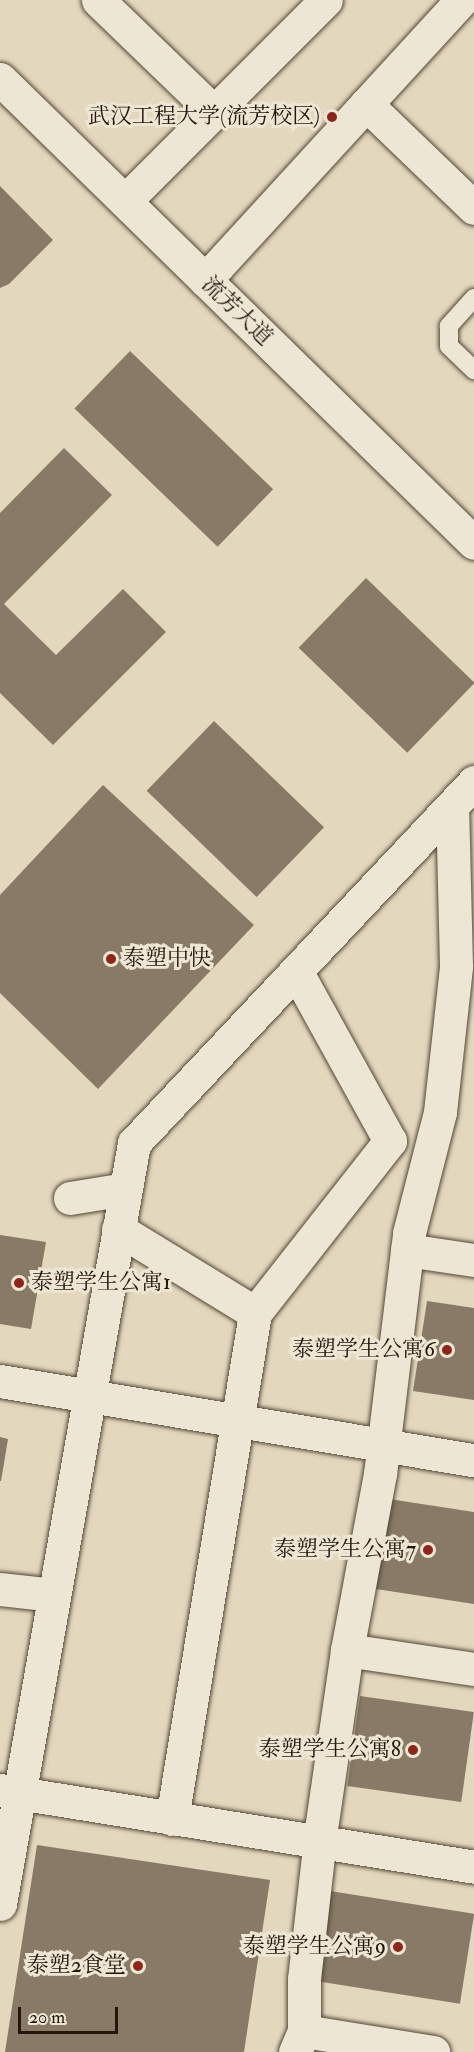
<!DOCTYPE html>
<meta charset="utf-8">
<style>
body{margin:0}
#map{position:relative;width:474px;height:2052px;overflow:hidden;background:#e3d8bd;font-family:"IM FELL Double Pica","Noto Serif SC",serif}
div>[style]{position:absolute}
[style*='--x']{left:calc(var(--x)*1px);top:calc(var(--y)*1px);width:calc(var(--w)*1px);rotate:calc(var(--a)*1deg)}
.building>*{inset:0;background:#887a67;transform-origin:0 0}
.roads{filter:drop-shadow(0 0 2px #544637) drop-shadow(0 0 2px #544637)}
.lane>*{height:18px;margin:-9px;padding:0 9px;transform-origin:9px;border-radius:9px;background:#ede6d4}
.street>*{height:33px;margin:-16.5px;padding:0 16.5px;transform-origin:16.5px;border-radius:16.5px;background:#ede6d4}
.dots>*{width:16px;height:16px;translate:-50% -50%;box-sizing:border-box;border:3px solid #ede6d4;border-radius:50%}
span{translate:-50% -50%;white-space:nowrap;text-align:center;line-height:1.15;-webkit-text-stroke:6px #ede6d4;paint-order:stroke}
.poi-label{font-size:22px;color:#25150a}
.right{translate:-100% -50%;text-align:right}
.left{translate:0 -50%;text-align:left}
.street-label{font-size:22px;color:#25150a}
.scale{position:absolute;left:18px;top:2007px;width:100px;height:27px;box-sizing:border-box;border:3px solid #25150a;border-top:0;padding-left:8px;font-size:18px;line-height:21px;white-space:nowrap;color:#25150a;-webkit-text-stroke:4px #ede6d4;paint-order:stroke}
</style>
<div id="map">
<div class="building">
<div style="clip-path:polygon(0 186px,53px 240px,9px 284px,0 288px)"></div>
<div style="left:130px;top:351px;width:199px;height:80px;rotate:44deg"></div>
<div style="clip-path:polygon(64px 448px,112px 495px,4px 604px,56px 655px,123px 589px,166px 632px,53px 745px,0 693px,0 513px)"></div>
<div style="left:366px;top:578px;width:151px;height:97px;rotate:44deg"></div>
<div style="left:214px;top:721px;width:153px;height:97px;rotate:44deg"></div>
<div style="clip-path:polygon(103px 785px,254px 925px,98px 1089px,0 993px,0 895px)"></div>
<div style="clip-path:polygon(0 1235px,46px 1242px,31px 1329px,0 1324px)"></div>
<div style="clip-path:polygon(427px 1301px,474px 1308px,474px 1400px,413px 1391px)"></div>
<div style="clip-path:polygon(0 1437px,8px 1439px,1px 1481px,0 1481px)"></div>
<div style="clip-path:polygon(389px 1499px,474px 1512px,474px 1604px,376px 1589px)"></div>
<div style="left:360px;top:1696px;width:115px;height:91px;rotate:8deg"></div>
<div style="clip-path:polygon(37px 1845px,270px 1880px,244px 2052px,5px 2052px)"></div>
<div style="left:330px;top:1891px;width:146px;height:91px;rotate:9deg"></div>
</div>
<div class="roads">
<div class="lane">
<div style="--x:474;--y:298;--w:38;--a:132"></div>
<div style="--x:449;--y:326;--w:20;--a:90"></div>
<div style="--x:449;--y:346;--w:35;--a:44"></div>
</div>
<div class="street">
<div style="--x:98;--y:0;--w:161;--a:44"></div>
<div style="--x:0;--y:79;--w:663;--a:44.39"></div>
<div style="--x:366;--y:104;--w:150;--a:43.9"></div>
<div style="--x:125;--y:201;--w:284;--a:-45"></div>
<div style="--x:205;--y:280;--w:380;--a:-47.5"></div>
<div style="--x:70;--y:1198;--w:56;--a:-9.3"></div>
<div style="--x:118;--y:1229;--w:161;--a:31.5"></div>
<div style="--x:407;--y:1250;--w:68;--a:8.5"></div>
<div style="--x:0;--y:1381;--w:481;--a:9.5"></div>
<div style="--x:0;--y:1589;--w:54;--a:6.3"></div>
<div style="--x:347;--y:1650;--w:128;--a:8.5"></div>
<div style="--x:0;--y:1790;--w:480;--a:9.2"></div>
<div style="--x:172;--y:1819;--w:513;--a:-80.68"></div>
<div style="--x:255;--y:1313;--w:219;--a:-51.9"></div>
<div style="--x:390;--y:1141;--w:194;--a:-118.9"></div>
<div style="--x:0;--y:1904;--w:773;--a:-80.01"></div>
<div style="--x:134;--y:1143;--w:496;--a:-46.7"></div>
<div style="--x:304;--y:2031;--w:131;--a:9.2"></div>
<div style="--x:295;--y:2052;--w:23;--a:-67"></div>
<div style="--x:304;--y:2031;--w:52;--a:-90"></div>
<div style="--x:304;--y:1979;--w:151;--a:-83.5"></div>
<div style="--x:321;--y:1829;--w:181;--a:-81.7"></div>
<div style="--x:347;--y:1650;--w:179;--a:-79.4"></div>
<div style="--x:380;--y:1474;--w:243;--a:-83.1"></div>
<div style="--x:409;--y:1233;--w:125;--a:-75.6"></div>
<div style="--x:440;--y:1112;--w:147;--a:-83.7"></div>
<div style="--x:456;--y:966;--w:160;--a:-91.4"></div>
</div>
</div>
<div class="dots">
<div style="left:332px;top:117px;background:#8f2418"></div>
<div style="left:111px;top:959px;background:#8f2418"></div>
<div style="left:19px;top:1283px;background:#8f2418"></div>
<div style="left:447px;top:1350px;background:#8f2418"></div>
<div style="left:428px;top:1550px;background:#8f2418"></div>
<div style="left:413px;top:1750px;background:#8f2418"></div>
<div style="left:398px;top:1947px;background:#8f2418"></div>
<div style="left:138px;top:1966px;background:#8f2418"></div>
</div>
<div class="poi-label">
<span class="right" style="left:320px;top:117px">武汉工程大学(流芳校区)</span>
<span class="left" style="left:123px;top:959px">泰塑中快</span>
<span class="left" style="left:31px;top:1283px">泰塑学生公寓1</span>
<span class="right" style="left:435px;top:1350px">泰塑学生公寓6</span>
<span class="right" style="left:416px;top:1550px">泰塑学生公寓7</span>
<span class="right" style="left:401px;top:1750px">泰塑学生公寓8</span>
<span class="right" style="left:386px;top:1947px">泰塑学生公寓9</span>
<span class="right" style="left:126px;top:1966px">泰塑2食堂</span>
</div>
<div class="street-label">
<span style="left:237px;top:311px;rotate:44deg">流芳大道</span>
</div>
<div class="scale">20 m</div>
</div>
